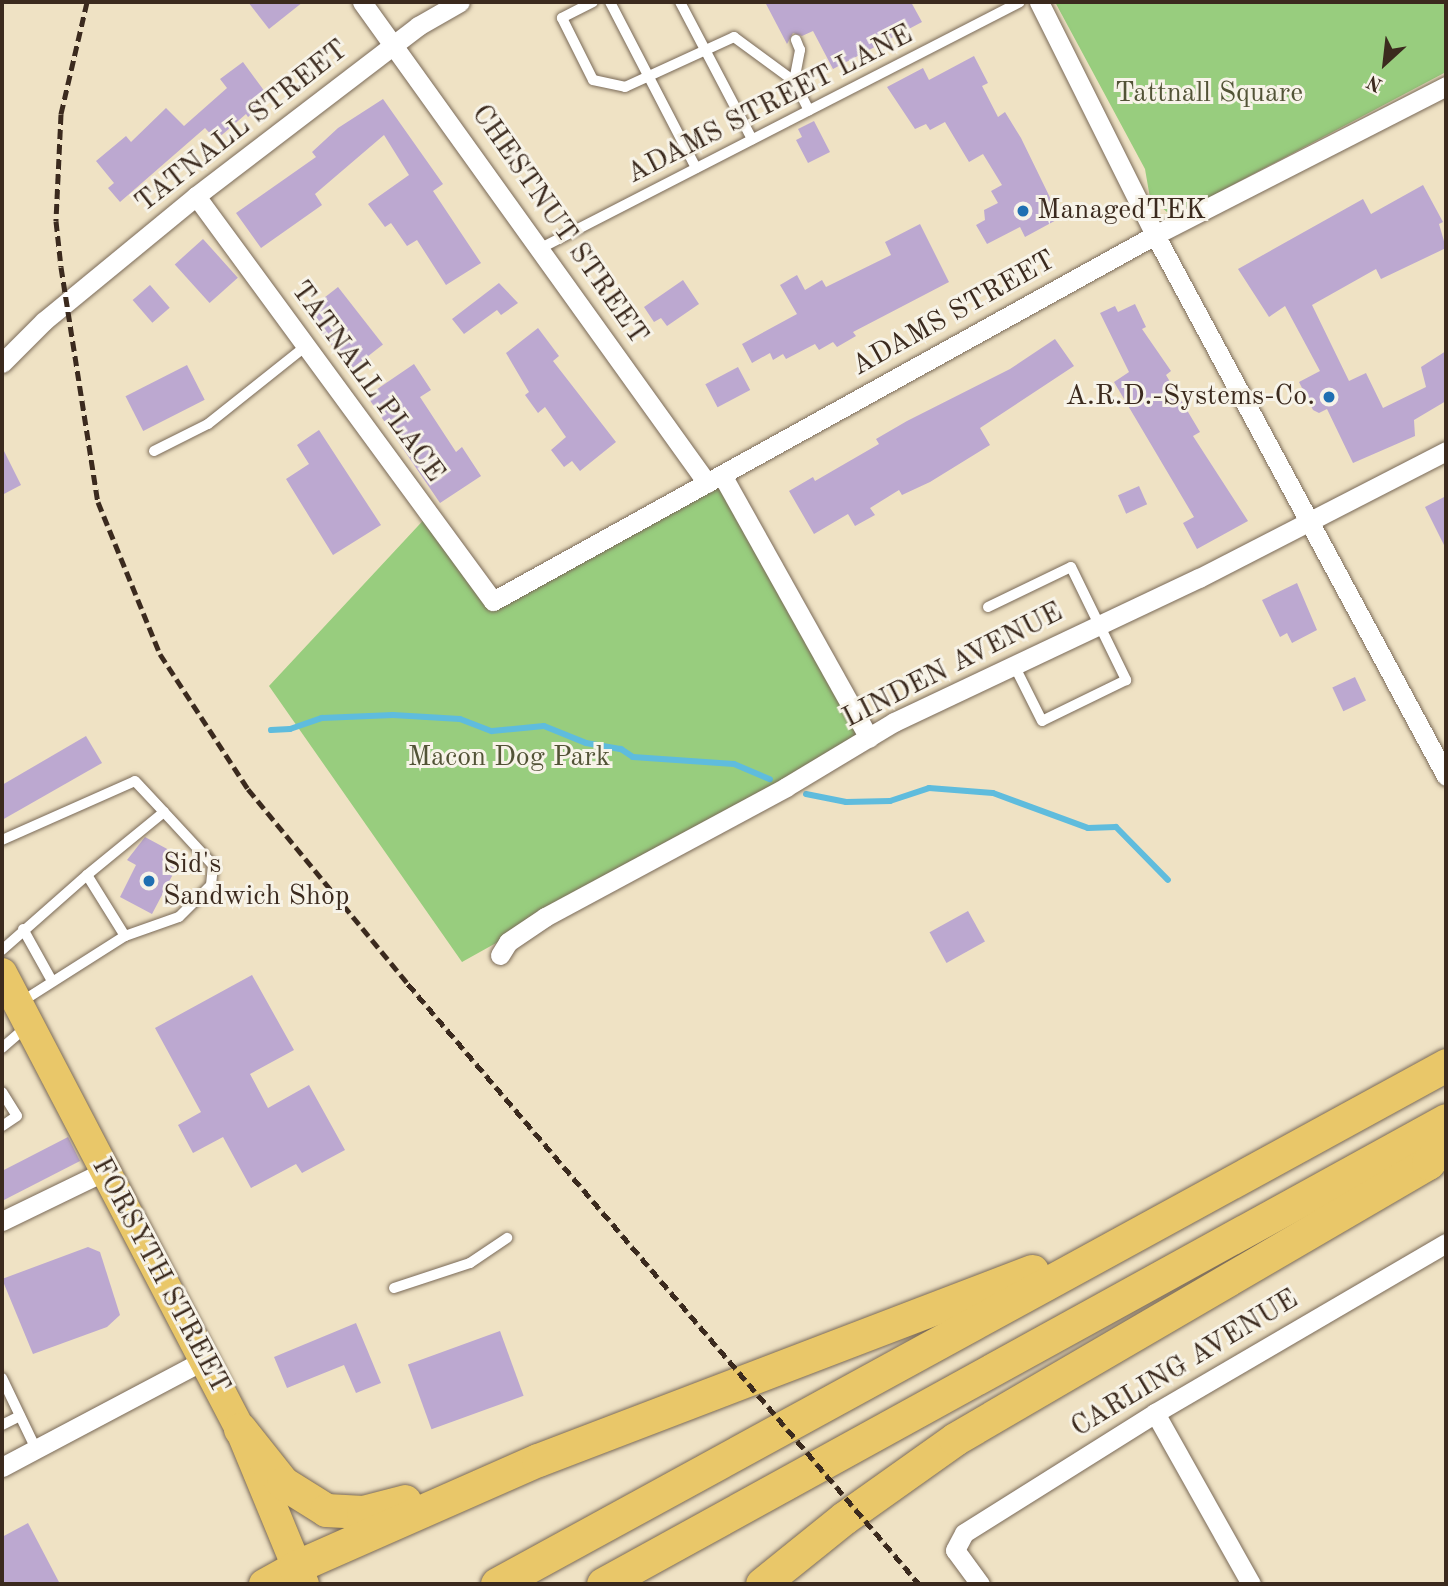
<!DOCTYPE html>
<style>
body{margin:0}
#map{position:relative;width:1448px;height:1586px;overflow:hidden;background:#efe2c4;font-family:"Old Standard TT",serif}
div>[style]{position:absolute}
[style*='--x']{left:calc(var(--x)*1px);top:calc(var(--y)*1px);width:calc(var(--w)*1px);rotate:calc(var(--a)*1deg)}
.green>*{inset:0;background:#98cd7e}
.stream>*{height:6px;margin:-3px;padding:0 3px;transform-origin:3px;border-radius:3px;background:#5fbcdd}
.building>*{inset:0;background:#bca8d0;transform-origin:0 0}
.roads{filter:drop-shadow(0 0 2px #7a6a58) drop-shadow(0 0 2px #7a6a58)}
.service>*{height:10px;margin:-5px;padding:0 5px;transform-origin:5px;border-radius:5px;background:#fff}
.minor>*{height:19px;margin:-9.5px;padding:0 9.5px;transform-origin:9.5px;border-radius:9.5px;background:#fff}
.primary>*{height:30px;margin:-15px;padding:0 15px;transform-origin:15px;border-radius:15px;background:#e9c769}
.motorway>*{height:33px;margin:-16.5px;padding:0 16.5px;transform-origin:16.5px;border-radius:16.5px;background:#e9c769}
.rail>*{height:5px;margin-top:-2.5px;transform-origin:0;background:repeating-linear-gradient(90deg,#3b2a1e 0 10px,transparent 0 15px)}
.dots>*{width:19px;height:19px;translate:-50% -50%;box-sizing:border-box;border:4px solid #f7f3e8;border-radius:50%}
span{translate:-50% -50%;white-space:nowrap;text-align:center;line-height:1.15;-webkit-text-stroke:6px #f7f3e8;paint-order:stroke}
.park-label{font-size:28px;color:#525336}
.street-label{font-size:28px;color:#3b2a1e}
.poi-label{font-size:28px;color:#3b2a1e}
.left{translate:0 -50%;text-align:left}
.right{translate:-100% -50%;text-align:right}
.frame{position:absolute;inset:0;border:4px solid #3b2a1e;pointer-events:none}
.north{position:absolute;left:1350px;top:28px;width:70px;height:70px;-webkit-text-stroke:5px #f7f3e8;paint-order:stroke;rotate:207deg;font-size:19px;font-weight:700;line-height:28px;text-align:center;color:#3b2a1e}
.north::after{content:'';display:block;margin:auto;width:24px;height:32px;background:#3b2a1e;clip-path:polygon(50% 0,100% 100%,50% 72%,0 100%)}
</style>
<div id="map">
<div class="green">
<div style="clip-path:polygon(1055px 2px,1446px 2px,1446px 72px,1191px 207px,1167px 212px,1150px 198px,1145px 169px)"></div>
<div style="clip-path:polygon(721px 474px,866px 737px,462px 962px,269px 686px,431px 512px,495px 603px)"></div>
</div>
<div class="stream">
<div style="--x:271;--y:730;--w:19;--a:-3"></div>
<div style="--x:290;--y:729;--w:34;--a:-19"></div>
<div style="--x:322;--y:718;--w:71;--a:-2.4"></div>
<div style="--x:393;--y:715;--w:67;--a:3.4"></div>
<div style="--x:460;--y:719;--w:34;--a:21"></div>
<div style="--x:492;--y:731;--w:52;--a:-5.5"></div>
<div style="--x:544;--y:726;--w:45;--a:22"></div>
<div style="--x:586;--y:743;--w:36;--a:10"></div>
<div style="--x:621;--y:749;--w:14;--a:34"></div>
<div style="--x:633;--y:757;--w:101;--a:4"></div>
<div style="--x:734;--y:764;--w:39;--a:23"></div>
<div style="--x:806;--y:794;--w:41;--a:11.3"></div>
<div style="--x:846;--y:802;--w:44;--a:-1.3"></div>
<div style="--x:890;--y:801;--w:41;--a:-18.4"></div>
<div style="--x:929;--y:788;--w:64;--a:4.5"></div>
<div style="--x:993;--y:793;--w:101;--a:20.2"></div>
<div style="--x:1088;--y:828;--w:28;--a:-2"></div>
<div style="--x:1116;--y:827;--w:74;--a:45.5"></div>
</div>
<div class="building">
<div style="clip-path:polygon(248px 2px,303px 2px,269px 29px)"></div>
<div style="clip-path:polygon(765px 2px,911px 2px,922px 22px,833px 69px,813px 31px,802px 36px,793px 33px,787px 44px)"></div>
<div style="clip-path:polygon(974px 56px,988px 83px,982px 86px,998px 117px,1005px 112px,1021px 138px,1060px 218px,1025px 237px,1020px 227px,987px 244px,976px 225px,985px 220px,984px 210px,998px 203px,991px 191px,1002px 185px,983px 154px,969px 162px,945px 122px,930px 130px,926px 124px,915px 129px,887px 87px,923px 68px,929px 80px)"></div>
<div style="clip-path:polygon(243px 62px,271px 100px,248px 117px,246px 114px,216px 140px,205px 128px,120px 202px,108px 188px,114px 183px,96px 161px,126px 136px,131px 142px,166px 108px,184px 126px,227px 88px,220px 79px)"></div>
<div style="clip-path:polygon(383px 99px,443px 184px,433px 191px,481px 263px,446px 285px,417px 240px,407px 246px,391px 223px,385px 227px,368px 204px,409px 175px,384px 135px,315px 194px,322px 205px,261px 248px,236px 213px,316px 157px,312px 152px,338px 128px)"></div>
<div style="clip-path:polygon(814px 121px,830px 152px,808px 163px,796px 140px,802px 137px,798px 129px)"></div>
<div style="clip-path:polygon(1423px 185px,1443px 222px,1439px 224px,1446px 248px,1381px 279px,1376px 269px,1312px 305px,1349px 381px,1366px 373px,1383px 408px,1426px 387px,1421px 367px,1446px 351px,1446px 401px,1414px 420px,1415px 436px,1353px 463px,1327px 409px,1319px 413px,1313px 410px,1299px 382px,1320px 371px,1285px 306px,1269px 317px,1238px 269px,1363px 199px,1371px 214px)"></div>
<div style="clip-path:polygon(920px 224px,949px 282px,853px 332px,856px 336px,837px 347px,833px 342px,819px 350px,815px 344px,786px 359px,783px 354px,773px 360px,770px 353px,752px 363px,742px 344px,797px 314px,780px 285px,797px 275px,805px 290px,822px 280px,826px 287px,891px 255px,885px 242px)"></div>
<div style="left:203px;top:239px;width:52px;height:38px;rotate:48deg"></div>
<div style="clip-path:polygon(683px 280px,699px 304px,667px 326px,661px 318px,654px 322px,644px 307px)"></div>
<div style="clip-path:polygon(499px 283px,518px 303px,501px 315px,497px 310px,464px 334px,452px 319px)"></div>
<div style="left:150px;top:285px;width:30px;height:23px;rotate:49deg"></div>
<div style="left:338px;top:287px;width:73px;height:41px;rotate:52deg"></div>
<div style="clip-path:polygon(1135px 304px,1146px 327px,1142px 329px,1171px 371px,1166px 375px,1200px 432px,1193px 436px,1248px 521px,1197px 549px,1183px 523px,1194px 517px,1114px 382px,1129px 372px,1100px 313px,1115px 306px,1118px 312px)"></div>
<div style="clip-path:polygon(538px 328px,559px 356px,553px 361px,616px 442px,580px 471px,572px 461px,564px 467px,551px 450px,566px 437px,545px 407px,538px 413px,525px 395px,529px 392px,506px 353px)"></div>
<div style="clip-path:polygon(1055px 339px,1074px 366px,980px 428px,990px 445px,930px 482px,902px 495px,899px 490px,870px 508px,875px 515px,855px 526px,848px 514px,814px 534px,789px 491px,813px 477px,815px 481px,879px 444px,876px 439px,907px 421px,1010px 369px)"></div>
<div style="clip-path:polygon(414px 364px,431px 390px,420px 397px,456px 452px,462px 447px,481px 476px,440px 503px,367px 396px)"></div>
<div style="left:187px;top:365px;width:39px;height:69px;rotate:63deg"></div>
<div style="left:738px;top:367px;width:26px;height:37px;rotate:62deg"></div>
<div style="clip-path:polygon(319px 430px,381px 525px,333px 555px,286px 479px,309px 464px,297px 445px)"></div>
<div style="clip-path:polygon(2px 447px,21px 485px,2px 495px)"></div>
<div style="left:1139px;top:486px;width:20px;height:23px;rotate:66deg"></div>
<div style="clip-path:polygon(1446px 496px,1446px 549px,1425px 507px)"></div>
<div style="clip-path:polygon(1297px 583px,1317px 630px,1292px 643px,1287px 633px,1280px 637px,1262px 600px)"></div>
<div style="left:1355px;top:677px;width:26px;height:25px;rotate:65deg"></div>
<div style="clip-path:polygon(86px 736px,102px 763px,2px 820px,2px 785px)"></div>
<div style="clip-path:polygon(145px 837px,182px 857px,152px 914px,120px 897px,136px 865px,127px 860px)"></div>
<div style="left:968px;top:911px;width:35px;height:44px;rotate:61deg"></div>
<div style="clip-path:polygon(252px 975px,294px 1050px,250px 1074px,268px 1108px,309px 1085px,345px 1150px,302px 1173px,296px 1164px,251px 1188px,223px 1137px,193px 1153px,178px 1125px,201px 1112px,155px 1028px)"></div>
<div style="clip-path:polygon(68px 1137px,80px 1161px,2px 1201px,2px 1171px)"></div>
<div style="clip-path:polygon(88px 1247px,100px 1252px,120px 1315px,107px 1327px,33px 1354px,2px 1279px)"></div>
<div style="clip-path:polygon(356px 1323px,381px 1383px,356px 1393px,344px 1365px,287px 1388px,274px 1357px)"></div>
<div style="left:500px;top:1331px;width:69px;height:98px;rotate:70deg"></div>
<div style="clip-path:polygon(28px 1523px,60px 1584px,2px 1584px,2px 1537px)"></div>
</div>
<div class="roads">
<div class="service">
<div style="--x:593;--y:2;--w:35;--a:153"></div>
<div style="--x:562;--y:18;--w:69;--a:63.4"></div>
<div style="--x:593;--y:80;--w:33;--a:12"></div>
<div style="--x:625;--y:87;--w:120;--a:-24.6"></div>
<div style="--x:734;--y:37;--w:74;--a:36.3"></div>
<div style="--x:794;--y:81;--w:33;--a:63"></div>
<div style="--x:610;--y:2;--w:187;--a:62.6"></div>
<div style="--x:680;--y:2;--w:155;--a:62.3"></div>
<div style="--x:794;--y:81;--w:32;--a:-79"></div>
<div style="--x:800;--y:50;--w:11;--a:-112"></div>
<div style="--x:541;--y:248;--w:538;--a:-27.18"></div>
<div style="--x:154;--y:451;--w:60;--a:-26.6"></div>
<div style="--x:208;--y:424;--w:125;--a:-38.5"></div>
<div style="--x:988;--y:607;--w:92;--a:-25.7"></div>
<div style="--x:1071;--y:567;--w:126;--a:64"></div>
<div style="--x:1126;--y:680;--w:93;--a:154"></div>
<div style="--x:1042;--y:721;--w:63;--a:-116.6"></div>
<div style="--x:2;--y:840;--w:145;--a:-23.9"></div>
<div style="--x:135;--y:781;--w:42;--a:46.9"></div>
<div style="--x:164;--y:812;--w:99;--a:140.7"></div>
<div style="--x:23;--y:929;--w:60;--a:60.9"></div>
<div style="--x:2;--y:950;--w:113;--a:-41.4"></div>
<div style="--x:87;--y:875;--w:72;--a:58.1"></div>
<div style="--x:21;--y:1002;--w:123;--a:-32.4"></div>
<div style="--x:125;--y:936;--w:57;--a:-19.4"></div>
<div style="--x:179;--y:917;--w:45;--a:-45"></div>
<div style="--x:211;--y:885;--w:20;--a:-84"></div>
<div style="--x:213;--y:865;--w:72;--a:-132.8"></div>
<div style="--x:2;--y:1048;--w:32;--a:-41"></div>
<div style="--x:2;--y:1092;--w:28;--a:58"></div>
<div style="--x:17;--y:1116;--w:18;--a:146"></div>
<div style="--x:394;--y:1288;--w:80;--a:-18.2"></div>
<div style="--x:470;--y:1263;--w:45;--a:-34"></div>
<div style="--x:2;--y:1378;--w:79;--a:64.4"></div>
<div style="--x:2;--y:1425;--w:20;--a:-27"></div>
</div>
<div class="minor">
<div style="--x:362;--y:2;--w:592;--a:54.35"></div>
<div style="--x:1039;--y:2;--w:260;--a:63.5"></div>
<div style="--x:1155;--y:235;--w:614;--a:61.72"></div>
<div style="--x:196;--y:196;--w:502;--a:53.75"></div>
<div style="--x:493;--y:601;--w:756;--a:-28.94"></div>
<div style="--x:1155;--y:235;--w:327;--a:-27.1"></div>
<div style="--x:2;--y:363;--w:59;--a:-45"></div>
<div style="--x:44;--y:321;--w:197;--a:-39.4"></div>
<div style="--x:196;--y:196;--w:280;--a:-37.4"></div>
<div style="--x:418;--y:26;--w:48;--a:-29.7"></div>
<div style="--x:722;--y:475;--w:301;--a:60.8"></div>
<div style="--x:500;--y:955;--w:15;--a:-58"></div>
<div style="--x:508;--y:942;--w:45;--a:-34"></div>
<div style="--x:545;--y:917;--w:274;--a:-28.3"></div>
<div style="--x:786;--y:787;--w:126;--a:-31"></div>
<div style="--x:894;--y:722;--w:337;--a:-25.3"></div>
<div style="--x:1199;--y:578;--w:278;--a:-27.2"></div>
<div style="--x:2;--y:1221;--w:114;--a:-25.9"></div>
<div style="--x:1155;--y:1413;--w:196;--a:60.7"></div>
<div style="--x:2;--y:1467;--w:229;--a:-27.9"></div>
<div style="--x:980;--y:1584;--w:42;--a:-126.3"></div>
<div style="--x:955;--y:1550;--w:19;--a:-62"></div>
<div style="--x:964;--y:1533;--w:226;--a:-32.1"></div>
<div style="--x:1155;--y:1413;--w:337;--a:-30.3"></div>
</div>
<div class="primary">
<div style="--x:2;--y:973;--w:514;--a:62.44"></div>
<div style="--x:240;--y:1429;--w:168;--a:67.6"></div>
<div style="--x:264;--y:1584;--w:35;--a:-29"></div>
</div>
<div class="motorway">
<div style="--x:240;--y:1429;--w:69;--a:51.5"></div>
<div style="--x:283;--y:1483;--w:51;--a:32.1"></div>
<div style="--x:326;--y:1510;--w:37;--a:3"></div>
<div style="--x:363;--y:1512;--w:43;--a:-14.7"></div>
<div style="--x:295;--y:1567;--w:266;--a:-23.8"></div>
<div style="--x:538;--y:1460;--w:529;--a:-20.94"></div>
<div style="--x:497;--y:1584;--w:1082;--a:-28.67"></div>
<div style="--x:603;--y:1584;--w:962;--a:-28.83"></div>
<div style="--x:762;--y:1584;--w:105;--a:-38.8"></div>
<div style="--x:844;--y:1518;--w:136;--a:-35.4"></div>
<div style="--x:955;--y:1439;--w:548;--a:-30.26"></div>
<div style="--x:1428;--y:1163;--w:28;--a:-49"></div>
</div>
</div>
<div class="rail">
<div style="--x:87;--y:2;--w:115;--a:103.1"></div>
<div style="--x:61;--y:114;--w:107;--a:92.7"></div>
<div style="--x:56;--y:221;--w:46;--a:83.8"></div>
<div style="--x:61;--y:267;--w:238;--a:81.1"></div>
<div style="--x:98;--y:502;--w:164;--a:67.8"></div>
<div style="--x:160;--y:654;--w:161;--a:56.9"></div>
<div style="--x:248;--y:789;--w:252;--a:50.6"></div>
<div style="--x:408;--y:984;--w:788;--a:49.58"></div>
</div>
<div class="dots">
<div style="left:1023px;top:211px;background:#1f6fb2"></div>
<div style="left:1329px;top:397px;background:#1f6fb2"></div>
<div style="left:149px;top:881px;background:#1f6fb2"></div>
</div>
<div class="park-label">
<span style="left:1209px;top:94px">Tattnall Square</span>
<span style="left:509px;top:758px">Macon Dog Park</span>
</div>
<div class="street-label">
<span style="left:770px;top:105px;rotate:-27deg">ADAMS STREET LANE</span>
<span style="left:242px;top:127px;rotate:-38deg">TATNALL STREET</span>
<span style="left:559px;top:225px;rotate:55deg">CHESTNUT STREET</span>
<span style="left:954px;top:314px;rotate:-29deg">ADAMS STREET</span>
<span style="left:367px;top:382px;rotate:54deg">TATNALL PLACE</span>
<span style="left:953px;top:666px;rotate:-27deg">LINDEN AVENUE</span>
<span style="left:160px;top:1276px;rotate:62deg">FORSYTH STREET</span>
<span style="left:1185px;top:1364px;rotate:-31deg">CARLING AVENUE</span>
</div>
<div class="poi-label">
<span class="left" style="left:1037px;top:211px">ManagedTEK</span>
<span class="right" style="left:1315px;top:397px">A.R.D.-Systems-Co.</span>
<span class="left" style="left:163px;top:881px">Sid's<br>Sandwich Shop</span>
</div>
<div class="frame"></div>
<div class="north">N</div>
</div>
